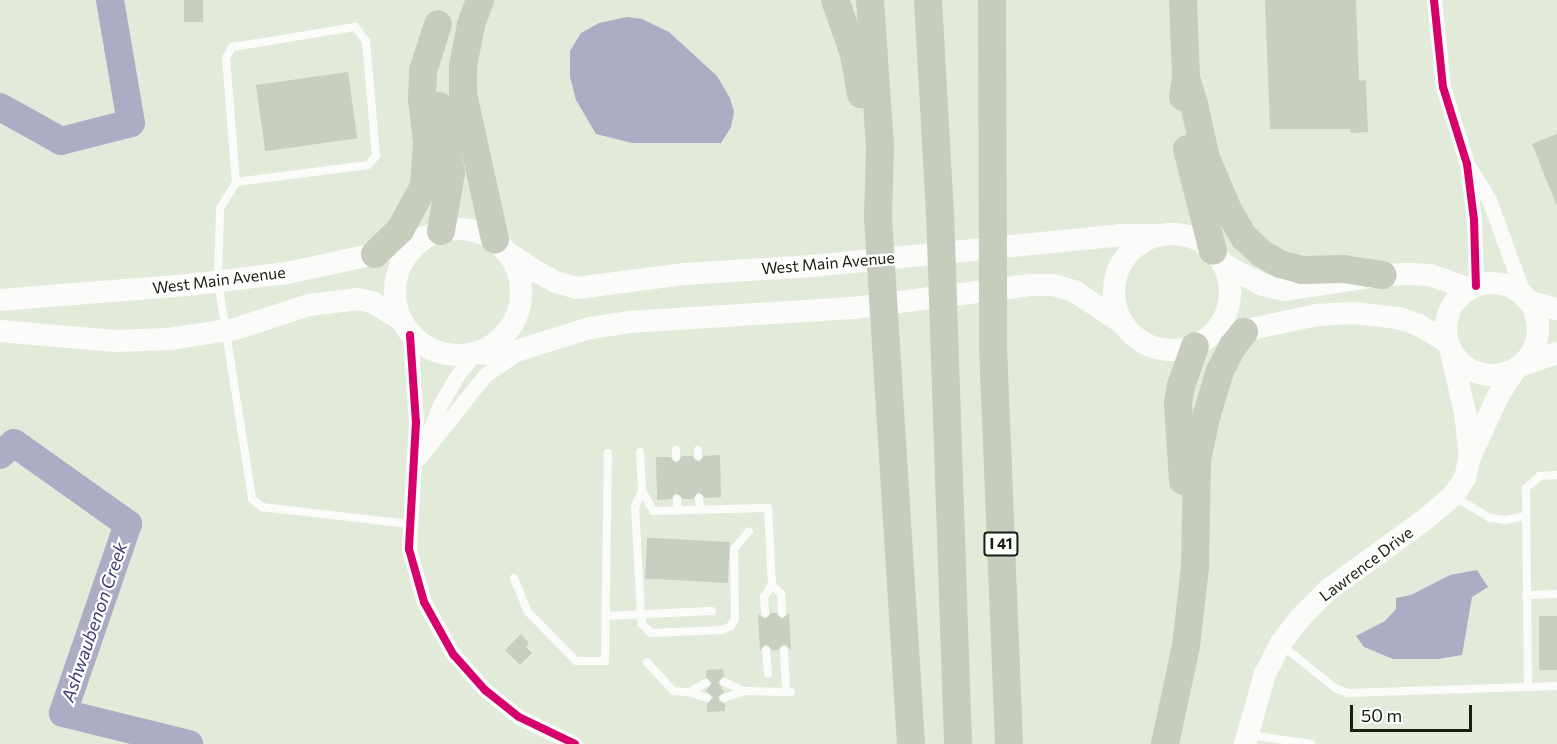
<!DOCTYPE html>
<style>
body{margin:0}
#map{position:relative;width:1557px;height:744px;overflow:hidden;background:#e2ebda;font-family:Commissioner,sans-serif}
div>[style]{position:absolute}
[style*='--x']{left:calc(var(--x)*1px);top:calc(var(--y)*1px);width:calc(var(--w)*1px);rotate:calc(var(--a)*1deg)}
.water>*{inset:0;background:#acadc5}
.river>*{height:28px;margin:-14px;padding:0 14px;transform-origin:14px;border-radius:14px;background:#acadc5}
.building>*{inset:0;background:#c7cfc0;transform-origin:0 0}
.service>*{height:8px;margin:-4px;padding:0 4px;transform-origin:4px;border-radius:4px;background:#fbfcf9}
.minor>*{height:15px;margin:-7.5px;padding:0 7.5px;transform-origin:7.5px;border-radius:7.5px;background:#fbfcf9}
.secondary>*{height:22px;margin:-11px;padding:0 11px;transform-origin:11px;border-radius:11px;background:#fbfcf9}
.secondary>.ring{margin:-11px;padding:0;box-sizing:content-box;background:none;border:22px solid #fbfcf9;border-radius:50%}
.motorway>*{height:28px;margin:-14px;padding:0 14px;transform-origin:14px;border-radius:14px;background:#c6cdbc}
.cycleway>*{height:8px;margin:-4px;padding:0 4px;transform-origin:4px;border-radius:4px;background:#d6006c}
span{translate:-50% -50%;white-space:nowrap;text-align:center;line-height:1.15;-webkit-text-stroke:4.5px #fff;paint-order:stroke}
.shield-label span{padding:2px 4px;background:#fff;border:2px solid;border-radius:4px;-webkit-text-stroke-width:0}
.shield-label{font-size:15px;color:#171d11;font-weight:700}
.street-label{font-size:16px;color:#171d11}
.water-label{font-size:18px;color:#433c72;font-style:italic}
.scale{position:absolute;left:1350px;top:705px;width:122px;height:27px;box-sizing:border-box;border:3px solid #171d11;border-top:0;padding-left:8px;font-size:18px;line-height:21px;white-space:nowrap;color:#171d11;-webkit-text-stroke:4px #fff;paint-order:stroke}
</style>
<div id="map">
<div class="water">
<div style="clip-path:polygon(627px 17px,642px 19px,669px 32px,717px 76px,730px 98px,734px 112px,731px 127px,721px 143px,632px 143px,596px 134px,576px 100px,570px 77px,570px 51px,581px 33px,599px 23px)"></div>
<div style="clip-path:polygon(1477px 570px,1488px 587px,1472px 597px,1462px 655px,1438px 659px,1393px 659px,1364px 647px,1356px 636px,1385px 621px,1396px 609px,1396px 598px,1411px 595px,1450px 575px)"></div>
</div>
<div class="river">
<div style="--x:0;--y:107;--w:70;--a:29.1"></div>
<div style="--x:61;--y:141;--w:72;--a:-14.4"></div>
<div style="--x:131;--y:123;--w:125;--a:-99.7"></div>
<div style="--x:0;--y:455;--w:18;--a:-41"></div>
<div style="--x:14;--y:443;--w:140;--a:35.4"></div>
<div style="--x:128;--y:524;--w:200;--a:109"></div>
<div style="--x:63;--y:713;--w:130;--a:13.8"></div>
</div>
<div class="building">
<div style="left:184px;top:0;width:19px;height:22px"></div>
<div style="clip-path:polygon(1265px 0,1356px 0,1359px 81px,1366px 80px,1368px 132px,1351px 133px,1350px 129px,1270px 129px)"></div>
<div style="left:348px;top:72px;width:67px;height:93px;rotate:82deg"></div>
<div style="clip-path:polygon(1557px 134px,1557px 204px,1556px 204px,1532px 144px)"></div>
<div style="clip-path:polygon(720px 455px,721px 497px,705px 498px,699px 492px,693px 499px,683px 499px,676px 493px,671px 499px,657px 500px,656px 457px,670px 457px,677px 463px,682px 456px,692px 456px,699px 462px,704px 456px)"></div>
<div style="left:730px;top:542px;width:41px;height:83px;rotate:93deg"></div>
<div style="clip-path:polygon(771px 613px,776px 613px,782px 619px,789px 613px,791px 650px,784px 644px,778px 650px,772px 650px,766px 644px,760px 651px,758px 614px,765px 619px)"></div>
<div style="left:1557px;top:616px;width:54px;height:18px;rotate:90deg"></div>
<div style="clip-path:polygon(521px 634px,529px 643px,526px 647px,532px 653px,520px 665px,505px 650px)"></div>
<div style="clip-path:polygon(723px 669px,724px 676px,718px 682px,724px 692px,718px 697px,720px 702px,725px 704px,725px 711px,707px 712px,707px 704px,713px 697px,706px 691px,712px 683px,706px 677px,706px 670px)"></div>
</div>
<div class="service">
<div style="--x:236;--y:182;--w:124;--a:-94.6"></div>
<div style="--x:226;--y:58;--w:13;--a:-61"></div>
<div style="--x:232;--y:47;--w:125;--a:-9.2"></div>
<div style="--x:355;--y:27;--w:18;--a:52"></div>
<div style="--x:366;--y:41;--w:115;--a:85"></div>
<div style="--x:376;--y:156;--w:12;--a:132"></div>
<div style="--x:368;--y:165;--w:133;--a:172.7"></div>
<div style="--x:236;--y:182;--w:31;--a:121"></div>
<div style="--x:220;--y:209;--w:72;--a:91.6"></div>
<div style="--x:218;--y:281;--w:221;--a:81.1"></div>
<div style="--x:252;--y:499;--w:13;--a:39"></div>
<div style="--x:262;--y:507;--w:148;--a:6.6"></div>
<div style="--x:676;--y:450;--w:7;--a:90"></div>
<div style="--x:698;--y:450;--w:6;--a:90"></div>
<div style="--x:640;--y:452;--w:38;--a:87"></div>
<div style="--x:642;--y:490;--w:24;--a:62"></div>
<div style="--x:653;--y:511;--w:115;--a:-1.5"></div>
<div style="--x:768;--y:508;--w:77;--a:87"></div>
<div style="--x:772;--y:585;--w:14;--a:124"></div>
<div style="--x:764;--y:597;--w:16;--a:86"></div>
<div style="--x:642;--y:490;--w:18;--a:112"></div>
<div style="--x:635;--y:507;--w:108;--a:86.8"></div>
<div style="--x:641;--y:615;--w:9;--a:84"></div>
<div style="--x:642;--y:624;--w:13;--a:45"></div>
<div style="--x:651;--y:633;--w:71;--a:-2.4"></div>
<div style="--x:722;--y:630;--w:10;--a:-24"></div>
<div style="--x:731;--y:626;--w:9;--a:-63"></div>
<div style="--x:735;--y:618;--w:69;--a:-90.8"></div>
<div style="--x:734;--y:549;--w:23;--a:-50"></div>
<div style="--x:1455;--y:497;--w:41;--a:31"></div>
<div style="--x:1490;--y:518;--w:16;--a:7"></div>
<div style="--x:1506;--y:520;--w:19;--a:-12"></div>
<div style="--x:699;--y:498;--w:12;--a:85"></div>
<div style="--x:677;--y:499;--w:12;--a:90"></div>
<div style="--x:514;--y:578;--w:37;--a:68"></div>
<div style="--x:528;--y:612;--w:69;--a:45.6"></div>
<div style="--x:576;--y:661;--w:29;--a:0"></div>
<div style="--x:605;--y:661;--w:208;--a:-89.2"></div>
<div style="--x:772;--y:585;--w:13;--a:45"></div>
<div style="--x:781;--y:594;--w:19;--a:87"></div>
<div style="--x:1526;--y:595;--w:31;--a:-2"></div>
<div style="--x:605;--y:616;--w:107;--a:-2.7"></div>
<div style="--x:1283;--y:646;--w:67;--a:38.9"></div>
<div style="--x:1335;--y:688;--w:14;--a:21"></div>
<div style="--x:1348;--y:693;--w:209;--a:-1.9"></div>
<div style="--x:766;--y:650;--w:24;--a:85"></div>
<div style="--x:784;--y:650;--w:35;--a:87"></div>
<div style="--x:647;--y:662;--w:39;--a:48"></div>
<div style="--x:673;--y:691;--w:16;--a:4"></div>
<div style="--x:689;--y:692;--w:19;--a:-28"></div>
<div style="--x:724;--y:682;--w:22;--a:24"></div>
<div style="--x:744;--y:691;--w:47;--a:1.2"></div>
<div style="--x:1528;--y:686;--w:198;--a:-90.6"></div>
<div style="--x:1526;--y:488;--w:18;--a:-41"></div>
<div style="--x:1540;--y:476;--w:17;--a:-3"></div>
<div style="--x:689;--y:692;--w:19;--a:18"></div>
<div style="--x:724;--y:698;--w:21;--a:-19"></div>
<div style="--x:1250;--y:735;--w:62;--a:8.4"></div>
</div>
<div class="minor">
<div style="--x:1434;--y:0;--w:87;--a:84.1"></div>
<div style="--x:1443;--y:87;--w:81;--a:72.7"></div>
<div style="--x:1467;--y:164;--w:56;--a:82.9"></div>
<div style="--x:1474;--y:220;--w:66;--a:88.3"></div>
<div style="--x:1470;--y:169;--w:36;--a:58"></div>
<div style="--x:1489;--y:200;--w:101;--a:69.8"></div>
<div style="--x:410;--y:335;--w:87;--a:86.1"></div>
<div style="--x:416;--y:422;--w:127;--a:93.2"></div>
<div style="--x:409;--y:549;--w:55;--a:74.2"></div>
<div style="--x:424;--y:602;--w:60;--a:60.9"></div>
<div style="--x:453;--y:654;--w:48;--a:48.4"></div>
<div style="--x:485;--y:690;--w:43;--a:38.5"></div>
<div style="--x:519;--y:717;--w:62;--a:25.7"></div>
<div style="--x:424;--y:445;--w:43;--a:-68.2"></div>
<div style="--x:440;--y:405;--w:32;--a:-60"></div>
<div style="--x:456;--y:377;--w:29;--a:-52"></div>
<div style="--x:419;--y:458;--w:106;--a:-51.5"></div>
<div style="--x:485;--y:375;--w:34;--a:-34"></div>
</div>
<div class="secondary">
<div class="ring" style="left:395px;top:229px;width:104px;height:104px"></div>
<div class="ring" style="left:1114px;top:234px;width:94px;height:94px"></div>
<div style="--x:507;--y:252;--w:36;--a:34"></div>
<div style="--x:537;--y:272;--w:21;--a:28"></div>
<div style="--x:556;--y:282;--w:22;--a:16"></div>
<div style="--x:577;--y:288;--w:109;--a:-7.4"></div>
<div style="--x:685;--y:274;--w:127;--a:-3.6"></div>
<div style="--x:812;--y:266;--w:310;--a:-5.7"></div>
<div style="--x:1120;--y:235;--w:38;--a:0"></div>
<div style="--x:1223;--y:264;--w:45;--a:27.7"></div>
<div style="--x:1263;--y:285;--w:23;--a:13"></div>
<div style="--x:1285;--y:290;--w:99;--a:-8.7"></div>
<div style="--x:1383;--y:275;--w:26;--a:-2"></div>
<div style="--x:1409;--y:274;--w:21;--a:3"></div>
<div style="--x:1430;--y:275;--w:42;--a:19.3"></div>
<div class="ring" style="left:1446px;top:283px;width:70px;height:70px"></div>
<div style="--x:0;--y:300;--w:189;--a:-4.6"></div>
<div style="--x:188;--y:285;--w:100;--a:-6.9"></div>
<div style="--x:287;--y:273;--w:90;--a:-12.2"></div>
<div style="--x:375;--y:254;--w:61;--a:-19"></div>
<div style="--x:1530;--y:302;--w:28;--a:15"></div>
<div style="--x:0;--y:331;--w:115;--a:5"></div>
<div style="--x:115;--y:341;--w:54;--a:-2.1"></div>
<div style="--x:169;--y:339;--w:67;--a:-8.6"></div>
<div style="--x:235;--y:329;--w:78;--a:-18"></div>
<div style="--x:309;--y:305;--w:49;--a:-7"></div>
<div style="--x:358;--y:299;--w:14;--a:12"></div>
<div style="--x:372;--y:302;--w:33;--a:31"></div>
<div style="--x:1228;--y:334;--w:91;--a:-12.1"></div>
<div style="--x:1317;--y:315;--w:37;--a:-3"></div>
<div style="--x:1354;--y:313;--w:44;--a:6.5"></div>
<div style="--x:1398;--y:318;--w:20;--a:18"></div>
<div style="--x:1417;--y:324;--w:35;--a:31"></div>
<div style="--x:1451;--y:352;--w:62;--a:76.9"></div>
<div style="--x:1465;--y:412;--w:45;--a:83.7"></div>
<div style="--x:478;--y:353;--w:25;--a:5"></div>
<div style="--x:503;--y:355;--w:91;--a:-17.2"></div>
<div style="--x:590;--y:328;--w:40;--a:-8.5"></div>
<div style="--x:630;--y:322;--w:224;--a:-3.6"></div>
<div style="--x:854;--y:308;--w:177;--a:-7.4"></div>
<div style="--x:1030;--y:285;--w:23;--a:0"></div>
<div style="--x:1053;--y:285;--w:22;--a:16"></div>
<div style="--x:1074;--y:291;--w:58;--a:33.7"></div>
<div style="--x:1522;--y:365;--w:37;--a:-19"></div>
<div style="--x:1245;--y:744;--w:73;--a:-74.1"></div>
<div style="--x:1265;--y:674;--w:34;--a:-63"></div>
<div style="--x:1280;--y:644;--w:36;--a:-52"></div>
<div style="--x:1302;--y:616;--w:37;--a:-45"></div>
<div style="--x:1328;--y:590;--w:117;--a:-36"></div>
<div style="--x:1423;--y:521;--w:39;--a:-40"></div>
<div style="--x:1453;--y:496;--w:22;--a:-56"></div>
<div style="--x:1465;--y:478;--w:22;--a:-77"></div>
<div style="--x:1470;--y:457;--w:67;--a:-65.3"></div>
<div style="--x:1498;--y:396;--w:30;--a:-57"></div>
</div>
<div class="motorway">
<div style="--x:480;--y:0;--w:27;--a:110"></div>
<div style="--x:471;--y:25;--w:42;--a:101"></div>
<div style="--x:463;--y:66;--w:28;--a:90"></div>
<div style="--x:463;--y:94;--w:149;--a:77.6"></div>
<div style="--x:835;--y:0;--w:57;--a:70.6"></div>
<div style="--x:854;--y:54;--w:41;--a:80.1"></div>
<div style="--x:870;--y:0;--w:147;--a:86.1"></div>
<div style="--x:880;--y:147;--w:71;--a:91.6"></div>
<div style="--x:878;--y:218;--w:527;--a:86.41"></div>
<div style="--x:928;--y:0;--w:212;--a:86.8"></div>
<div style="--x:940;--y:212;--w:532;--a:88.06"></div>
<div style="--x:992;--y:0;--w:345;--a:89.8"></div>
<div style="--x:993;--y:345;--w:399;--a:87.7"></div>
<div style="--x:1186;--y:78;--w:27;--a:73"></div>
<div style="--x:1194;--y:104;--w:55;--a:77.5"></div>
<div style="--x:1206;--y:158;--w:54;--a:67.2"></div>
<div style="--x:1227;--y:208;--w:34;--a:60"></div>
<div style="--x:1244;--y:237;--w:23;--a:43"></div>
<div style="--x:1261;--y:253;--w:22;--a:30"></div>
<div style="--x:1280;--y:264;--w:23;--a:15"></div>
<div style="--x:1302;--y:270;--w:42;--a:-1.4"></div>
<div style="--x:1344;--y:269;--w:39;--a:9"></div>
<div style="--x:1183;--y:97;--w:19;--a:-81"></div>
<div style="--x:1186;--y:78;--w:78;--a:-92.2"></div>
<div style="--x:439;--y:106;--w:68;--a:79.8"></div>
<div style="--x:451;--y:173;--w:59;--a:99.8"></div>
<div style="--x:1187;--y:149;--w:105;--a:75.7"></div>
<div style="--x:375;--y:254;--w:35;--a:-44"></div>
<div style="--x:400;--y:230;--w:50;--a:-61.4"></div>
<div style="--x:424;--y:186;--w:43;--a:-86"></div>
<div style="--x:427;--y:143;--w:44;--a:-96.5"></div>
<div style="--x:422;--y:99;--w:28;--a:-88"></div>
<div style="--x:423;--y:71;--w:49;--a:-72.3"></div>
<div style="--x:1183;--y:481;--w:77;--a:-93.7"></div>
<div style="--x:1178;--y:404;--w:18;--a:-81"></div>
<div style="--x:1181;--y:386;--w:42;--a:-70.7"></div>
<div style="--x:1165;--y:744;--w:100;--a:-77.9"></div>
<div style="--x:1186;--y:646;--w:80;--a:-83.5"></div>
<div style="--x:1195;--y:567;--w:108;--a:-88.9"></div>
<div style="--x:1197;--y:459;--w:46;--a:-77.5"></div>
<div style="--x:1207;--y:414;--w:45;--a:-73.2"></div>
<div style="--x:1220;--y:371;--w:28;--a:-63"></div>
<div style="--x:1233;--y:346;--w:18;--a:-52"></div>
</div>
<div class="cycleway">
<div style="--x:1434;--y:0;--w:87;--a:84.1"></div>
<div style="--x:1443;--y:87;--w:81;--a:72.7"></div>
<div style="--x:1467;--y:164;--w:56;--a:82.9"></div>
<div style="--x:1474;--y:220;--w:66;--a:88.3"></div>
<div style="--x:410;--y:335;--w:87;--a:86.1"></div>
<div style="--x:416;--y:422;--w:127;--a:93.2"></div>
<div style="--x:409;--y:549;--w:55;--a:74.2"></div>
<div style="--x:424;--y:602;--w:60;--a:60.9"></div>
<div style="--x:453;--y:654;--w:48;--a:48.4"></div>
<div style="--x:485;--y:690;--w:43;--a:38.5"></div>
<div style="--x:519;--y:717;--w:62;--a:25.7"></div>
</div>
<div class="shield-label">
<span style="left:1001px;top:544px">I 41</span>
</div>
<div class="street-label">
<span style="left:828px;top:263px;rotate:-5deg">West Main Avenue</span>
<span style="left:219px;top:280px;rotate:-7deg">West Main Avenue</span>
<span style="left:1366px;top:564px;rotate:-37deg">Lawrence Drive</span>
</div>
<div class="water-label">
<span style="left:94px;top:622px;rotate:-71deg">Ashwaubenon Creek</span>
</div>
<div class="scale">50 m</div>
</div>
